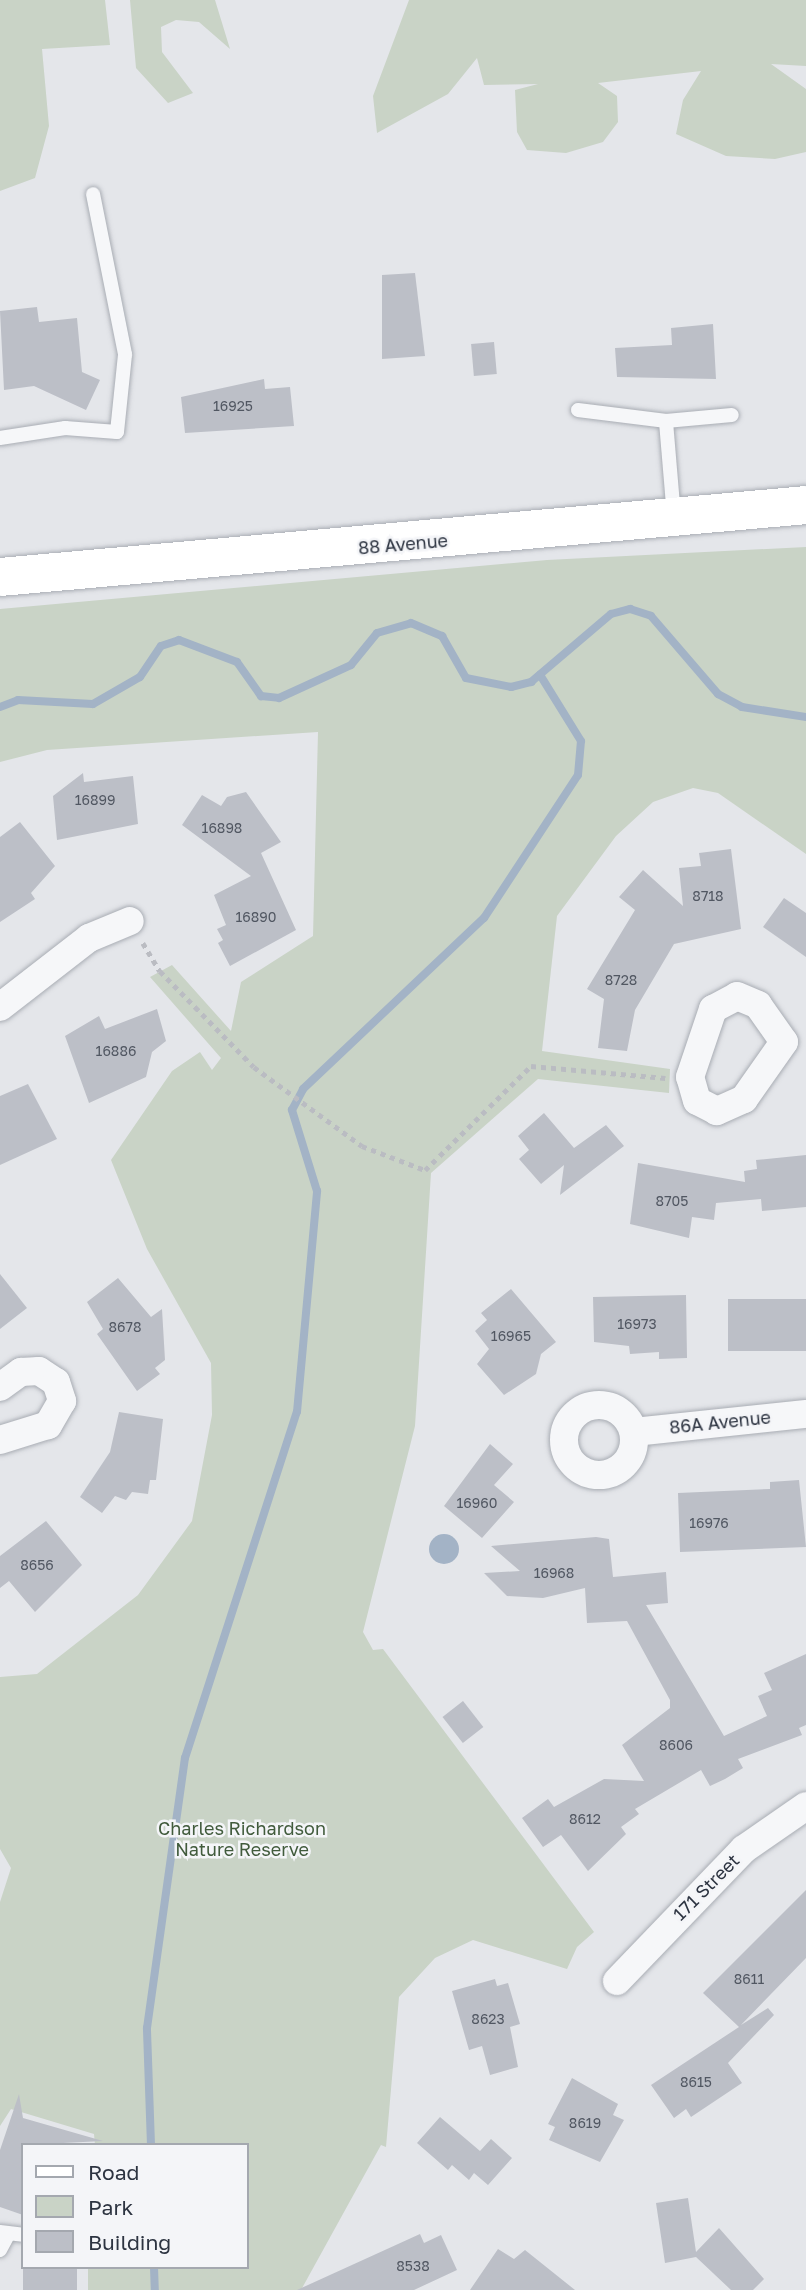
<!DOCTYPE html>
<style>
body{margin:0}
#map{position:relative;width:806px;height:2290px;overflow:hidden;background:#e4e6ea;font-family:"Golos Text",sans-serif}
div>[style]{position:absolute}
[style*='--x']{left:calc(var(--x)*1px);top:calc(var(--y)*1px);width:calc(var(--w)*1px);rotate:calc(var(--a)*1deg)}
.green>*{inset:0;background:#c9d3c6}
.water>*{inset:0;background:#a3b3c6}
.round{border-radius:50%}
.stream>*{height:8px;margin:-4px;padding:0 4px;transform-origin:4px;border-radius:4px;background:#a3b3c6}
.building>*{inset:0;background:#bcbfc7;transform-origin:0 0}
.path>*{height:4.5px;margin-top:-2.25px;transform-origin:0;background:repeating-linear-gradient(90deg,#babcc2 0 5px,transparent 0 10px)}
.roads{filter:drop-shadow(0 0 2px #a9adb4) drop-shadow(0 0 2px #a9adb4)}
.lane>*{height:14px;margin:-7px;padding:0 7px;transform-origin:7px;border-radius:7px;background:#f6f7f9}
.street>*{height:28px;margin:-14px;padding:0 14px;transform-origin:14px;border-radius:14px;background:#f6f7f9}
.street>.ring{margin:-14px;padding:0;box-sizing:content-box;background:none;border:28px solid #f6f7f9;border-radius:50%}
.secondary>*{height:38px;margin:-19px;padding:0 19px;transform-origin:19px;border-radius:19px;background:#fff}
span{translate:-50% -50%;white-space:nowrap;text-align:center;line-height:1.15;-webkit-text-stroke:5px #f4f5f8;paint-order:stroke}
.number-label{font-size:14px;color:#515762}
.number-label span{-webkit-text-stroke-width:0}
.street-label{font-size:18px;color:#2d3441}
.park-label{font-size:18px;color:#415b3c}
.legend{position:absolute;left:21px;top:2143px;width:228px;height:126px;box-sizing:border-box;background:#f4f5f8;border:2px solid #a4a8af;margin:0;padding:9px 12px;list-style:none;font-size:21px;color:#2d3441}
.legend li{display:flex;align-items:center;gap:14px;height:35px}
.legend b{width:35px;border:2px solid #a4a8af}
</style>
<div id="map">
<div class="green">
<div style="clip-path:polygon(0 0,105px 0,110px 45px,42px 49px,49px 126px,35px 178px,0 191px)"></div>
<div style="clip-path:polygon(130px 0,215px 0,230px 49px,199px 22px,176px 20px,161px 27px,162px 52px,193px 93px,168px 103px,136px 68px)"></div>
<div style="clip-path:polygon(409px 0,806px 0,806px 66px,771px 64px,806px 89px,806px 152px,775px 159px,726px 156px,676px 134px,683px 100px,701px 71px,598px 83px,617px 96px,618px 122px,603px 142px,566px 153px,527px 150px,517px 132px,515px 90px,538px 84px,484px 85px,477px 58px,448px 94px,377px 133px,373px 96px)"></div>
<div style="clip-path:polygon(806px 547px,806px 854px,718px 793px,693px 788px,653px 802px,616px 836px,557px 916px,542px 1051px,670px 1069px,669px 1093px,538px 1079px,431px 1173px,415px 1426px,363px 1632px,373px 1650px,383px 1649px,594px 1932px,577px 1947px,567px 1969px,473px 1940px,435px 1958px,399px 1997px,386px 2147px,381px 2145px,301px 2290px,88px 2290px,88px 2267px,247px 2267px,247px 2145px,95px 2145px,94px 2134px,11px 2109px,0 2126px,0 1902px,11px 1868px,0 1849px,0 1677px,37px 1674px,138px 1595px,192px 1521px,212px 1415px,211px 1363px,147px 1249px,111px 1160px,172px 1071px,200px 1052px,212px 1070px,221px 1058px,150px 977px,172px 965px,231px 1031px,241px 982px,313px 936px,318px 732px,47px 750px,0 762px,0 609px,547px 560px)"></div>
</div>
<div class="water">
<div class="round" style="left:429px;top:1534px;width:30px;height:30px"></div>
</div>
<div class="stream">
<div style="--x:0;--y:707;--w:19;--a:-21"></div>
<div style="--x:18;--y:700;--w:75;--a:3.1"></div>
<div style="--x:93;--y:704;--w:54;--a:-29.9"></div>
<div style="--x:140;--y:677;--w:37;--a:-56"></div>
<div style="--x:161;--y:646;--w:19;--a:-18"></div>
<div style="--x:179;--y:640;--w:62;--a:20.8"></div>
<div style="--x:237;--y:662;--w:42;--a:54.8"></div>
<div style="--x:261;--y:696;--w:18;--a:6"></div>
<div style="--x:279;--y:698;--w:79;--a:-24.6"></div>
<div style="--x:351;--y:665;--w:41;--a:-50.9"></div>
<div style="--x:377;--y:633;--w:35;--a:-16"></div>
<div style="--x:411;--y:623;--w:34;--a:23"></div>
<div style="--x:442;--y:636;--w:48;--a:60.3"></div>
<div style="--x:466;--y:678;--w:46;--a:11.3"></div>
<div style="--x:511;--y:687;--w:21;--a:-14"></div>
<div style="--x:531;--y:682;--w:105;--a:-40.4"></div>
<div style="--x:611;--y:614;--w:20;--a:-15"></div>
<div style="--x:630;--y:609;--w:22;--a:18"></div>
<div style="--x:651;--y:616;--w:103;--a:49.3"></div>
<div style="--x:718;--y:694;--w:27;--a:28"></div>
<div style="--x:742;--y:707;--w:65;--a:8.9"></div>
<div style="--x:151;--y:2145;--w:117;--a:-92"></div>
<div style="--x:147;--y:2028;--w:273;--a:-82"></div>
<div style="--x:185;--y:1758;--w:364;--a:-72.1"></div>
<div style="--x:297;--y:1412;--w:222;--a:-84.8"></div>
<div style="--x:317;--y:1191;--w:85;--a:-107.2"></div>
<div style="--x:292;--y:1110;--w:24;--a:-62"></div>
<div style="--x:303;--y:1089;--w:249;--a:-43.4"></div>
<div style="--x:484;--y:918;--w:171;--a:-56.7"></div>
<div style="--x:578;--y:775;--w:34;--a:-85"></div>
<div style="--x:581;--y:741;--w:78;--a:-121.8"></div>
<div style="--x:154;--y:2267;--w:23;--a:88"></div>
</div>
<div class="building">
<div style="clip-path:polygon(415px 273px,425px 356px,382px 359px,382px 275px)"></div>
<div style="clip-path:polygon(37px 307px,39px 322px,77px 318px,82px 372px,100px 380px,86px 410px,34px 386px,4px 390px,0 311px)"></div>
<div style="clip-path:polygon(713px 324px,716px 379px,617px 377px,615px 348px,672px 345px,671px 328px)"></div>
<div style="left:494px;top:342px;width:32px;height:23px;rotate:85deg"></div>
<div style="clip-path:polygon(264px 379px,265px 389px,290px 387px,294px 426px,185px 433px,181px 397px)"></div>
<div style="clip-path:polygon(83px 773px,84px 782px,133px 776px,138px 824px,57px 840px,53px 796px)"></div>
<div style="clip-path:polygon(246px 792px,281px 842px,261px 853px,296px 930px,230px 966px,218px 943px,223px 940px,217px 929px,226px 925px,214px 895px,251px 876px,182px 825px,202px 795px,221px 806px,227px 797px)"></div>
<div style="clip-path:polygon(20px 822px,55px 866px,31px 893px,35px 899px,0 922px,0 837px)"></div>
<div style="clip-path:polygon(731px 849px,741px 929px,674px 944px,635px 1010px,627px 1051px,598px 1048px,604px 999px,587px 989px,635px 910px,619px 897px,643px 870px,683px 906px,679px 868px,701px 866px,699px 853px)"></div>
<div style="clip-path:polygon(784px 898px,806px 913px,806px 957px,763px 927px)"></div>
<div style="clip-path:polygon(157px 1009px,166px 1041px,152px 1052px,146px 1077px,89px 1103px,65px 1036px,99px 1016px,105px 1029px)"></div>
<div style="clip-path:polygon(28px 1084px,57px 1139px,0 1165px,0 1096px)"></div>
<div style="clip-path:polygon(544px 1113px,574px 1148px,606px 1125px,624px 1146px,560px 1195px,564px 1165px,541px 1184px,519px 1159px,529px 1150px,518px 1136px)"></div>
<div style="clip-path:polygon(806px 1155px,806px 1207px,762px 1211px,761px 1199px,716px 1203px,714px 1220px,692px 1217px,689px 1238px,630px 1224px,638px 1163px,745px 1182px,744px 1171px,757px 1169px,756px 1160px)"></div>
<div style="clip-path:polygon(0 1274px,27px 1308px,0 1329px)"></div>
<div style="clip-path:polygon(118px 1278px,151px 1317px,162px 1309px,165px 1360px,155px 1368px,160px 1374px,137px 1391px,97px 1334px,103px 1329px,87px 1302px)"></div>
<div style="clip-path:polygon(511px 1289px,556px 1342px,541px 1354px,536px 1374px,504px 1395px,477px 1364px,489px 1349px,475px 1331px,487px 1320px,481px 1313px)"></div>
<div style="clip-path:polygon(686px 1295px,687px 1358px,659px 1359px,659px 1352px,630px 1354px,629px 1346px,594px 1342px,593px 1297px)"></div>
<div style="left:806px;top:1299px;width:52px;height:78px;rotate:90deg"></div>
<div style="clip-path:polygon(119px 1412px,163px 1419px,156px 1480px,150px 1480px,148px 1494px,132px 1492px,126px 1500px,115px 1496px,102px 1513px,80px 1497px,110px 1452px)"></div>
<div style="clip-path:polygon(490px 1444px,513px 1464px,494px 1485px,514px 1502px,482px 1538px,444px 1506px)"></div>
<div style="clip-path:polygon(799px 1480px,806px 1547px,680px 1552px,678px 1493px,770px 1489px,770px 1482px)"></div>
<div style="clip-path:polygon(46px 1521px,82px 1565px,35px 1612px,9px 1581px,0 1588px,0 1556px)"></div>
<div style="clip-path:polygon(596px 1537px,609px 1539px,613px 1577px,666px 1572px,668px 1603px,646px 1605px,724px 1736px,767px 1716px,758px 1696px,772px 1690px,764px 1673px,806px 1654px,806px 1725px,799px 1728px,802px 1735px,738px 1759px,743px 1768px,725px 1779px,710px 1786px,701px 1770px,635px 1809px,639px 1814px,621px 1827px,626px 1834px,588px 1871px,561px 1835px,543px 1847px,522px 1818px,548px 1799px,554px 1807px,604px 1779px,644px 1781px,622px 1745px,670px 1708px,670px 1700px,627px 1621px,587px 1623px,585px 1588px,543px 1598px,507px 1596px,484px 1573px,520px 1571px,491px 1546px)"></div>
<div style="left:463px;top:1701px;width:33px;height:26px;rotate:52deg"></div>
<div style="clip-path:polygon(806px 1890px,806px 1958px,741px 2025px,768px 2008px,774px 2015px,728px 2063px,742px 2083px,691px 2117px,686px 2109px,674px 2118px,651px 2085px,739px 2027px,703px 1993px)"></div>
<div style="clip-path:polygon(495px 1979px,497px 1986px,508px 1983px,520px 2024px,510px 2027px,518px 2067px,490px 2075px,482px 2046px,469px 2050px,452px 1991px)"></div>
<div style="clip-path:polygon(572px 2078px,618px 2104px,613px 2115px,624px 2120px,600px 2162px,549px 2140px,555px 2127px,548px 2124px)"></div>
<div style="clip-path:polygon(19px 2094px,23px 2118px,103px 2141px,23px 2145px,23px 2215px,0 2207px,0 2150px)"></div>
<div style="clip-path:polygon(440px 2117px,480px 2151px,491px 2139px,512px 2158px,488px 2185px,474px 2173px,469px 2180px,452px 2165px,448px 2170px,417px 2143px)"></div>
<div style="clip-path:polygon(688px 2198px,696px 2252px,719px 2228px,764px 2279px,753px 2290px,731px 2290px,696px 2257px,665px 2263px,656px 2203px)"></div>
<div style="clip-path:polygon(420px 2234px,424px 2243px,441px 2235px,457px 2270px,414px 2290px,297px 2290px)"></div>
<div style="clip-path:polygon(498px 2249px,514px 2259px,525px 2250px,575px 2290px,470px 2290px)"></div>
<div style="left:23px;top:2267px;width:54px;height:23px"></div>
</div>
<div class="path">
<div style="--x:143;--y:943;--w:33;--a:59"></div>
<div style="--x:160;--y:971;--w:134;--a:45.6"></div>
<div style="--x:254;--y:1067;--w:134;--a:36.2"></div>
<div style="--x:362;--y:1146;--w:67;--a:20.9"></div>
<div style="--x:425;--y:1170;--w:148;--a:-44.5"></div>
<div style="--x:531;--y:1066;--w:135;--a:5.1"></div>
</div>
<div class="roads">
<div class="lane">
<div style="--x:578;--y:410;--w:89;--a:7.1"></div>
<div style="--x:0;--y:438;--w:66;--a:-8.7"></div>
<div style="--x:65;--y:428;--w:52;--a:4.4"></div>
<div style="--x:117;--y:432;--w:78;--a:-84.1"></div>
<div style="--x:125;--y:354;--w:163;--a:-101.3"></div>
<div style="--x:674;--y:517;--w:96;--a:-94.8"></div>
<div style="--x:666;--y:421;--w:66;--a:-5.2"></div>
<div style="--x:0;--y:2232;--w:23;--a:7"></div>
<div style="--x:0;--y:2250;--w:15;--a:-62"></div>
</div>
<div class="street">
<div style="--x:737;--y:996;--w:23;--a:23"></div>
<div style="--x:758;--y:1005;--w:45;--a:54.9"></div>
<div style="--x:784;--y:1042;--w:70;--a:125.1"></div>
<div style="--x:744;--y:1099;--w:30;--a:156"></div>
<div style="--x:717;--y:1111;--w:22;--a:-153"></div>
<div style="--x:697;--y:1101;--w:25;--a:-106"></div>
<div style="--x:690;--y:1077;--w:72;--a:-71.3"></div>
<div style="--x:713;--y:1009;--w:27;--a:-28"></div>
<div style="--x:0;--y:1007;--w:113;--a:-37.8"></div>
<div style="--x:89;--y:938;--w:44;--a:-22.5"></div>
<div style="--x:0;--y:1387;--w:26;--a:-36"></div>
<div style="--x:21;--y:1372;--w:18;--a:-3"></div>
<div style="--x:39;--y:1371;--w:20;--a:33"></div>
<div style="--x:56;--y:1382;--w:20;--a:72"></div>
<div style="--x:62;--y:1401;--w:28;--a:120"></div>
<div style="--x:48;--y:1425;--w:50;--a:162.6"></div>
<div class="ring" style="left:564px;top:1405px;width:42px;height:42px"></div>
<div style="--x:634;--y:1432;--w:173;--a:-6"></div>
<div style="--x:617;--y:1981;--w:183;--a:-46.1"></div>
<div style="--x:744;--y:1849;--w:75;--a:-34.7"></div>
</div>
<div class="secondary">
<div style="--x:0;--y:577;--w:809;--a:-5.1"></div>
</div>
</div>
<div class="number-label">
<span style="left:233px;top:406px">16925</span>
<span style="left:95px;top:800px">16899</span>
<span style="left:222px;top:828px">16898</span>
<span style="left:708px;top:896px">8718</span>
<span style="left:256px;top:917px">16890</span>
<span style="left:621px;top:980px">8728</span>
<span style="left:116px;top:1051px">16886</span>
<span style="left:672px;top:1201px">8705</span>
<span style="left:637px;top:1324px">16973</span>
<span style="left:125px;top:1327px">8678</span>
<span style="left:511px;top:1336px">16965</span>
<span style="left:477px;top:1503px">16960</span>
<span style="left:709px;top:1523px">16976</span>
<span style="left:37px;top:1565px">8656</span>
<span style="left:554px;top:1573px">16968</span>
<span style="left:676px;top:1745px">8606</span>
<span style="left:585px;top:1819px">8612</span>
<span style="left:749px;top:1979px">8611</span>
<span style="left:488px;top:2019px">8623</span>
<span style="left:696px;top:2082px">8615</span>
<span style="left:585px;top:2123px">8619</span>
<span style="left:413px;top:2266px">8538</span>
</div>
<div class="street-label">
<span style="left:403px;top:544px;rotate:-5deg">88 Avenue</span>
<span style="left:720px;top:1422px;rotate:-6deg">86A Avenue</span>
<span style="left:706px;top:1887px;rotate:-45deg">171 Street</span>
</div>
<div class="park-label">
<span style="left:242px;top:1839px">Charles Richardson<br>Nature Reserve</span>
</div>
<ul class="legend">
<li><b style="height:9px;background:#fff"></b>Road</li>
<li><b style="height:19px;background:#c9d3c6"></b>Park</li>
<li><b style="height:19px;background:#bcbfc7"></b>Building</li>
</ul>
</div>
